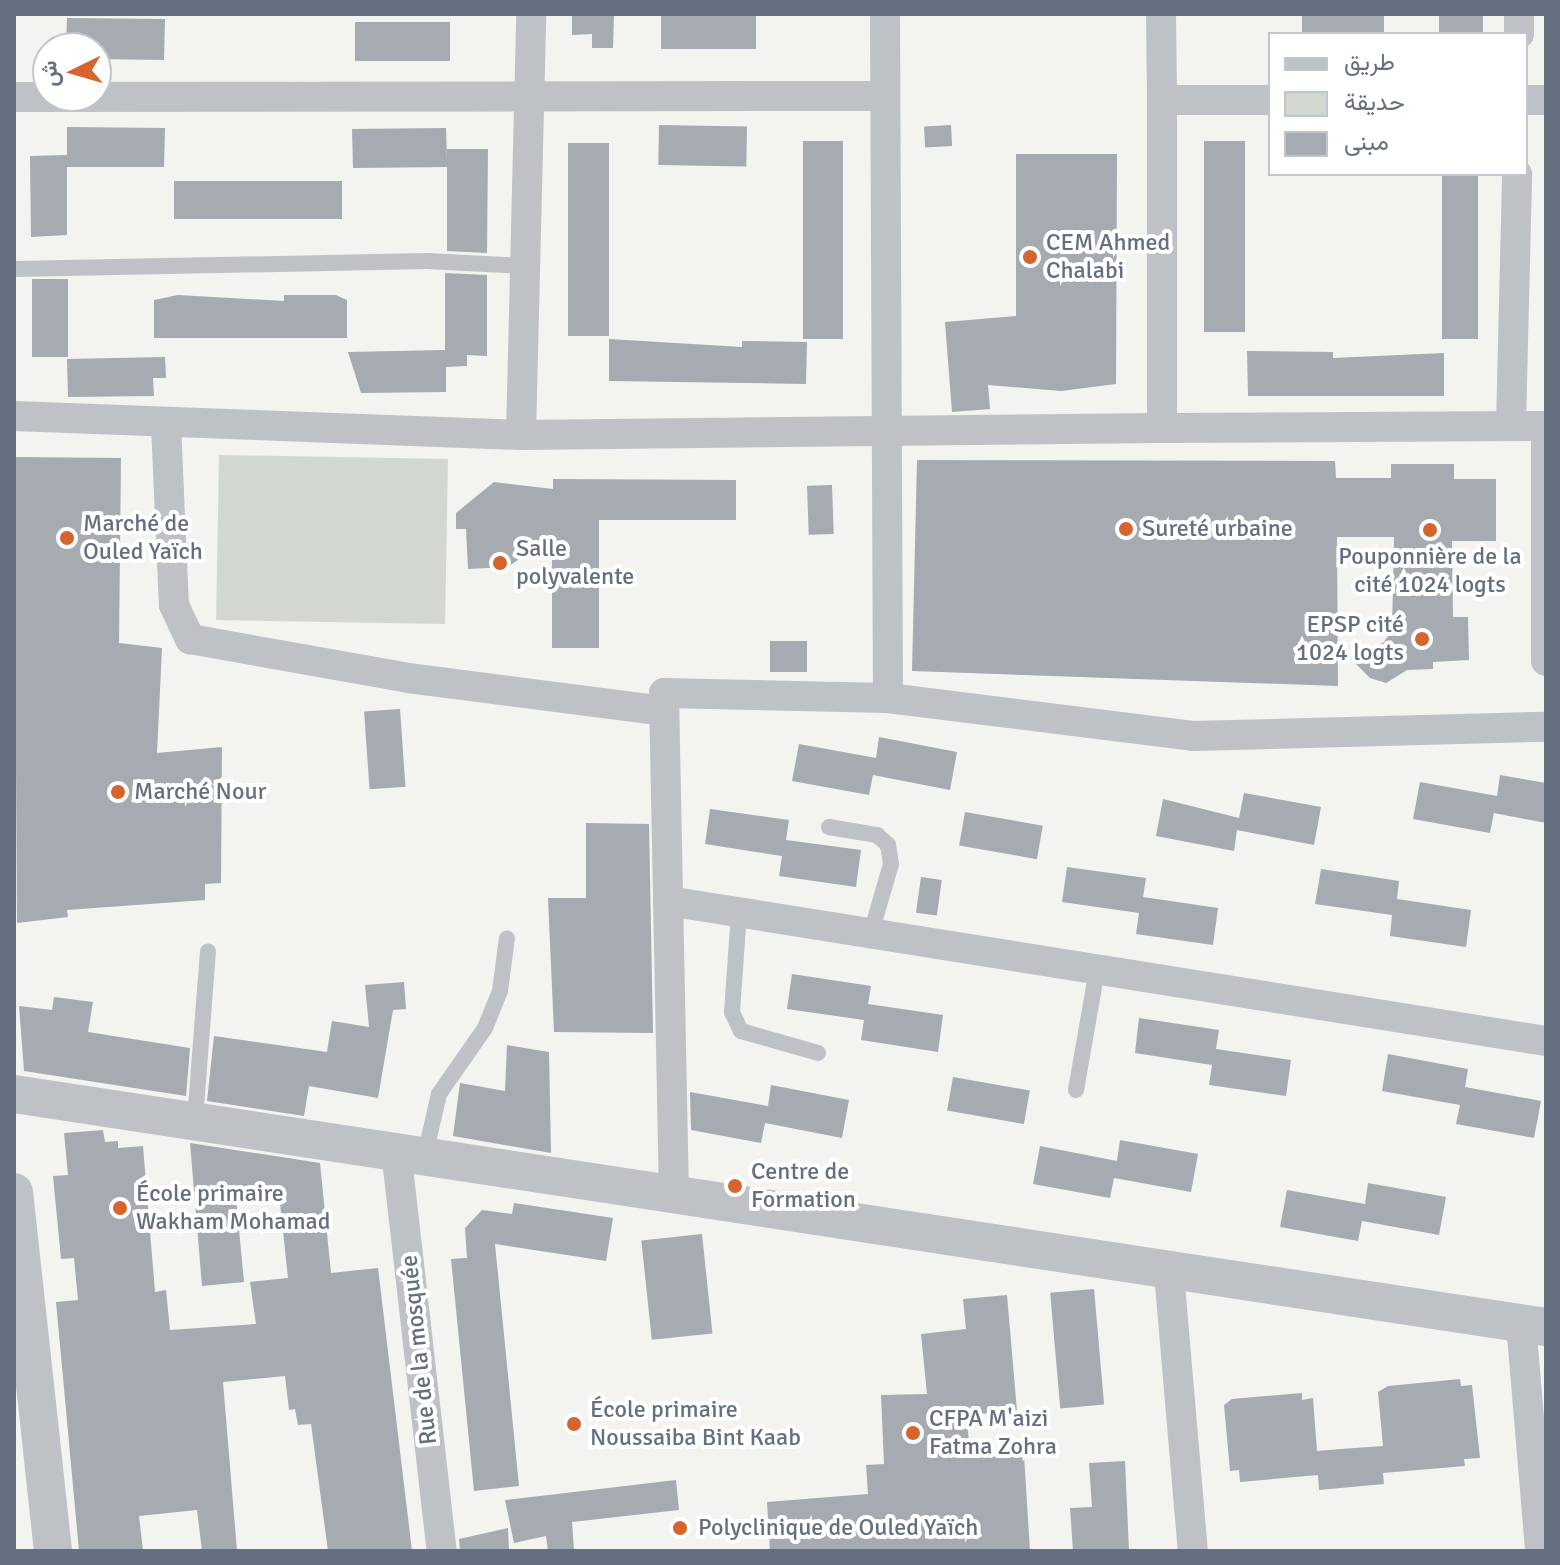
<!DOCTYPE html>
<meta charset="utf-8">
<style>
body{margin:0}
#map{position:relative;width:1560px;height:1565px;overflow:hidden;background:#f3f3ef;font-family:Signika,Vazirmatn,sans-serif}
div>[style]{position:absolute}
[style*='--x']{left:calc(var(--x)*1px);top:calc(var(--y)*1px);width:calc(var(--w)*1px);rotate:calc(var(--a)*1deg)}
.green>*{inset:0;background:#d2d8cf;transform-origin:0 0}
.building>*{inset:0;background:#a5abb1;transform-origin:0 0}
.service>*{height:16px;margin:-8px;padding:0 8px;transform-origin:8px;border-radius:8px;background:#bec1c5}
.minor>*{height:30px;margin:-15px;padding:0 15px;transform-origin:15px;border-radius:15px;background:#bec1c5}
.tertiary>*{height:38px;margin:-19px;padding:0 19px;transform-origin:19px;border-radius:19px;background:#bec1c5}
.dots>*{width:22px;height:22px;translate:-50% -50%;box-sizing:border-box;border:4px solid #fff;border-radius:50%}
span{translate:-50% -50%;white-space:nowrap;text-align:center;line-height:1.15;-webkit-text-stroke:8px #fff;paint-order:stroke}
.poi-label{font-size:24px;color:#64707f}
.left{translate:0 -50%;text-align:left}
.right{translate:-100% -50%;text-align:right}
.street-label{font-size:24px;color:#64707f}
.frame{position:absolute;inset:0;border:16px solid #64707f;pointer-events:none}
.legend{position:absolute;left:1268px;top:32px;width:260px;height:144px;box-sizing:border-box;background:#fff;border:2px solid #c1c6cc;margin:0;padding:10px 14px;list-style:none;font-size:24px;color:#64707f}
.legend li{display:flex;align-items:center;gap:16px;height:40px}
.legend b{width:40px;border:2px solid #c1c6cc}
.north{position:absolute;left:32px;top:32px;width:80px;height:80px;box-sizing:border-box;background:#fff;border:2px solid #c1c6cc;border-radius:50%;rotate:265deg;font-size:22px;font-weight:700;line-height:32px;text-align:center;color:#64707f}
.north::after{content:'';display:block;margin:auto;width:28px;height:36px;background:#d6642c;clip-path:polygon(50% 0,100% 100%,50% 72%,0 100%)}
</style>
<div id="map">
<div class="green">
<div style="left:219px;top:455px;width:229px;height:165px;rotate:1deg"></div>
</div>
<div class="building">
<div style="clip-path:polygon(572px 14px,614px 14px,613px 48px,592px 48px,592px 34px,572px 35px)"></div>
<div style="left:661px;top:14px;width:95px;height:35px"></div>
<div style="left:1302px;top:14px;width:82px;height:20px"></div>
<div style="left:1439px;top:14px;width:44px;height:20px"></div>
<div style="clip-path:polygon(67px 18px,165px 19px,164px 60px,96px 59px,96px 48px,66px 48px)"></div>
<div style="left:355px;top:22px;width:95px;height:39px"></div>
<div style="left:659px;top:125px;width:88px;height:40px;rotate:1deg"></div>
<div style="left:951px;top:125px;width:21px;height:27px;rotate:87deg"></div>
<div style="clip-path:polygon(67px 127px,165px 128px,164px 167px,67px 167px,67px 235px,31px 237px,30px 156px,67px 155px)"></div>
<div style="clip-path:polygon(446px 128px,447px 160px,447px 149px,488px 149px,487px 253px,447px 251px,447px 167px,353px 168px,352px 129px)"></div>
<div style="left:803px;top:141px;width:40px;height:198px"></div>
<div style="left:1204px;top:141px;width:41px;height:191px"></div>
<div style="left:568px;top:143px;width:41px;height:193px"></div>
<div style="clip-path:polygon(1016px 154px,1117px 154px,1116px 384px,1061px 391px,988px 385px,990px 409px,952px 412px,945px 322px,1016px 316px)"></div>
<div style="left:1442px;top:174px;width:36px;height:165px"></div>
<div style="left:342px;top:181px;width:38px;height:168px;rotate:90deg"></div>
<div style="clip-path:polygon(445px 273px,487px 275px,487px 356px,467px 355px,467px 366px,446px 367px,446px 392px,361px 393px,348px 352px,445px 350px)"></div>
<div style="left:68px;top:279px;width:78px;height:36px;rotate:90deg"></div>
<div style="clip-path:polygon(178px 295px,284px 301px,284px 295px,336px 295px,347px 300px,347px 338px,154px 338px,154px 300px)"></div>
<div style="clip-path:polygon(609px 339px,742px 347px,742px 341px,807px 342px,806px 384px,609px 381px)"></div>
<div style="clip-path:polygon(1247px 351px,1333px 352px,1333px 358px,1444px 353px,1444px 396px,1248px 396px)"></div>
<div style="clip-path:polygon(165px 357px,166px 378px,153px 378px,154px 396px,68px 397px,67px 359px)"></div>
<div style="clip-path:polygon(14px 457px,121px 458px,119px 643px,162px 648px,157px 753px,222px 747px,221px 883px,205px 884px,205px 900px,67px 910px,68px 917px,17px 923px)"></div>
<div style="clip-path:polygon(917px 460px,1335px 461px,1336px 478px,1391px 478px,1391px 464px,1454px 464px,1454px 479px,1496px 479px,1496px 541px,1452px 541px,1453px 617px,1468px 617px,1469px 660px,1433px 662px,1433px 669px,1407px 670px,1386px 683px,1370px 678px,1348px 656px,1383px 643px,1392px 631px,1394px 537px,1337px 537px,1338px 686px,912px 671px)"></div>
<div style="clip-path:polygon(553px 479px,736px 480px,736px 520px,599px 520px,599px 648px,552px 648px,552px 536px,508px 567px,468px 569px,466px 529px,456px 529px,456px 513px,494px 482px,553px 489px)"></div>
<div style="left:832px;top:485px;width:49px;height:25px;rotate:88deg"></div>
<div style="left:770px;top:641px;width:37px;height:31px"></div>
<div style="left:400px;top:709px;width:78px;height:36px;rotate:86deg"></div>
<div style="clip-path:polygon(879px 737px,957px 752px,950px 790px,873px 775px,869px 795px,792px 781px,799px 744px,876px 758px)"></div>
<div style="clip-path:polygon(1500px 775px,1546px 783px,1546px 823px,1494px 813px,1495px 807px,1490px 833px,1413px 819px,1420px 782px,1497px 796px)"></div>
<div style="clip-path:polygon(1244px 793px,1321px 807px,1314px 845px,1237px 830px,1234px 851px,1156px 836px,1163px 799px,1239px 818px)"></div>
<div style="clip-path:polygon(710px 809px,789px 820px,786px 840px,861px 850px,856px 887px,779px 876px,782px 856px,705px 844px)"></div>
<div style="left:965px;top:812px;width:79px;height:34px;rotate:10deg"></div>
<div style="clip-path:polygon(586px 823px,649px 824px,653px 1033px,554px 1032px,548px 898px,586px 898px)"></div>
<div style="clip-path:polygon(1067px 867px,1146px 878px,1143px 897px,1218px 908px,1213px 945px,1136px 934px,1139px 913px,1062px 902px)"></div>
<div style="clip-path:polygon(1321px 869px,1399px 881px,1397px 899px,1471px 910px,1466px 947px,1390px 936px,1392px 915px,1315px 904px)"></div>
<div style="left:921px;top:877px;width:21px;height:36px;rotate:8deg"></div>
<div style="clip-path:polygon(792px 974px,871px 986px,868px 1004px,943px 1015px,938px 1052px,861px 1040px,864px 1020px,787px 1009px)"></div>
<div style="clip-path:polygon(404px 982px,406px 1009px,393px 1010px,378px 1098px,309px 1086px,304px 1116px,207px 1101px,214px 1036px,327px 1052px,332px 1021px,369px 1027px,365px 985px)"></div>
<div style="clip-path:polygon(54px 997px,93px 1002px,88px 1032px,190px 1048px,186px 1096px,24px 1071px,19px 1006px,52px 1010px)"></div>
<div style="clip-path:polygon(1139px 1018px,1219px 1030px,1216px 1049px,1291px 1060px,1286px 1096px,1209px 1085px,1212px 1065px,1135px 1053px)"></div>
<div style="clip-path:polygon(507px 1045px,549px 1052px,551px 1153px,453px 1136px,460px 1083px,505px 1091px)"></div>
<div style="clip-path:polygon(1388px 1054px,1468px 1069px,1465px 1087px,1541px 1101px,1534px 1138px,1456px 1124px,1460px 1105px,1382px 1091px)"></div>
<div style="left:953px;top:1077px;width:78px;height:34px;rotate:10deg"></div>
<div style="clip-path:polygon(771px 1085px,849px 1100px,842px 1138px,765px 1123px,761px 1143px,691px 1130px,690px 1092px,768px 1106px)"></div>
<div style="clip-path:polygon(103px 1130px,105px 1142px,118px 1141px,118px 1148px,143px 1146px,155px 1292px,166px 1290px,170px 1330px,256px 1324px,250px 1282px,288px 1278px,279px 1194px,236px 1198px,244px 1282px,202px 1286px,190px 1143px,320px 1163px,331px 1273px,378px 1268px,412px 1551px,328px 1551px,311px 1424px,298px 1425px,295px 1409px,289px 1410px,285px 1376px,223px 1382px,237px 1551px,202px 1551px,197px 1510px,139px 1516px,143px 1551px,79px 1551px,56px 1302px,78px 1300px,74px 1258px,61px 1259px,53px 1176px,68px 1175px,64px 1133px)"></div>
<div style="clip-path:polygon(1120px 1140px,1198px 1154px,1191px 1192px,1114px 1178px,1110px 1198px,1033px 1184px,1040px 1146px,1117px 1161px)"></div>
<div style="clip-path:polygon(1368px 1183px,1446px 1197px,1439px 1235px,1362px 1221px,1358px 1241px,1280px 1227px,1287px 1190px,1365px 1204px)"></div>
<div style="clip-path:polygon(514px 1203px,613px 1218px,606px 1261px,495px 1244px,519px 1486px,474px 1491px,451px 1259px,467px 1258px,465px 1228px,482px 1210px,512px 1214px)"></div>
<div style="left:702px;top:1234px;width:100px;height:61px;rotate:84deg"></div>
<div style="left:1094px;top:1289px;width:116px;height:44px;rotate:85deg"></div>
<div style="clip-path:polygon(1007px 1295px,1017px 1411px,966px 1415px,971px 1458px,1024px 1455px,1030px 1551px,770px 1551px,767px 1502px,868px 1494px,866px 1465px,884px 1464px,881px 1395px,927px 1394px,921px 1334px,966px 1329px,963px 1299px)"></div>
<div style="clip-path:polygon(1460px 1379px,1461px 1386px,1472px 1385px,1480px 1458px,1464px 1459px,1465px 1466px,1383px 1473px,1384px 1484px,1319px 1490px,1318px 1475px,1240px 1482px,1239px 1470px,1230px 1471px,1224px 1405px,1232px 1399px,1302px 1393px,1302px 1400px,1313px 1398px,1317px 1451px,1341px 1449px,1383px 1446px,1378px 1392px,1388px 1386px)"></div>
<div style="clip-path:polygon(1125px 1461px,1129px 1551px,1073px 1551px,1070px 1508px,1092px 1507px,1089px 1463px)"></div>
<div style="clip-path:polygon(676px 1480px,679px 1510px,572px 1522px,574px 1550px,548px 1551px,546px 1536px,514px 1543px,505px 1500px)"></div>
<div style="clip-path:polygon(508px 1528px,509px 1551px,460px 1551px,459px 1539px)"></div>
</div>
<div class="service">
<div style="--x:14;--y:269;--w:413;--a:-1.1"></div>
<div style="--x:427;--y:261;--w:99;--a:2.9"></div>
<div style="--x:829;--y:827;--w:49;--a:9.5"></div>
<div style="--x:877;--y:835;--w:15;--a:42"></div>
<div style="--x:888;--y:845;--w:19;--a:81"></div>
<div style="--x:891;--y:864;--w:72;--a:106.2"></div>
<div style="--x:739;--y:912;--w:100;--a:94"></div>
<div style="--x:732;--y:1012;--w:21;--a:65"></div>
<div style="--x:741;--y:1031;--w:80;--a:15.9"></div>
<div style="--x:1076;--y:1090;--w:122;--a:-80.1"></div>
<div style="--x:195;--y:1120;--w:169;--a:-85.6"></div>
<div style="--x:425;--y:1155;--w:63;--a:-77.1"></div>
<div style="--x:439;--y:1094;--w:80;--a:-55.1"></div>
<div style="--x:485;--y:1028;--w:40;--a:-68"></div>
<div style="--x:500;--y:991;--w:53;--a:-82.5"></div>
</div>
<div class="minor">
<div style="--x:885;--y:14;--w:684;--a:89.75"></div>
<div style="--x:1161;--y:14;--w:86;--a:89.3"></div>
<div style="--x:1519;--y:14;--w:20;--a:90"></div>
<div style="--x:14;--y:97;--w:871;--a:-0.07"></div>
<div style="--x:1526;--y:100;--w:20;--a:0"></div>
<div style="--x:14;--y:416;--w:507;--a:2.15"></div>
<div style="--x:521;--y:435;--w:641;--a:-0.63"></div>
<div style="--x:1162;--y:428;--w:328;--a:-90"></div>
<div style="--x:1162;--y:100;--w:108;--a:0"></div>
<div style="--x:166;--y:424;--w:181;--a:87.5"></div>
<div style="--x:174;--y:605;--w:38;--a:65"></div>
<div style="--x:190;--y:639;--w:221;--a:10.1"></div>
<div style="--x:408;--y:678;--w:258;--a:7.3"></div>
<div style="--x:1511;--y:425;--w:251;--a:-88.6"></div>
<div style="--x:1162;--y:428;--w:384;--a:-0.3"></div>
<div style="--x:521;--y:435;--w:421;--a:-88.6"></div>
<div style="--x:1546;--y:443;--w:218;--a:90"></div>
<div style="--x:668;--y:901;--w:889;--a:9.06"></div>
<div style="--x:396;--y:1150;--w:404;--a:83.5"></div>
<div style="--x:674;--y:1197;--w:504;--a:-91.14"></div>
<div style="--x:664;--y:693;--w:224;--a:1.3"></div>
<div style="--x:888;--y:698;--w:307;--a:7.1"></div>
<div style="--x:1193;--y:736;--w:353;--a:-1.5"></div>
<div style="--x:1169;--y:1273;--w:279;--a:85.1"></div>
<div style="--x:1521;--y:1323;--w:229;--a:85.2"></div>
</div>
<div class="tertiary">
<div style="--x:14;--y:1094;--w:1550;--a:8.65"></div>
<div style="--x:14;--y:1192;--w:361;--a:83.8"></div>
</div>
<div class="dots">
<div style="left:1030px;top:257px;background:#d6642c"></div>
<div style="left:1126px;top:529px;background:#d6642c"></div>
<div style="left:1430px;top:530px;background:#d6642c"></div>
<div style="left:67px;top:538px;background:#d6642c"></div>
<div style="left:500px;top:563px;background:#d6642c"></div>
<div style="left:1422px;top:639px;background:#d6642c"></div>
<div style="left:118px;top:792px;background:#d6642c"></div>
<div style="left:735px;top:1186px;background:#d6642c"></div>
<div style="left:120px;top:1208px;background:#d6642c"></div>
<div style="left:574px;top:1424px;background:#d6642c"></div>
<div style="left:913px;top:1433px;background:#d6642c"></div>
<div style="left:680px;top:1528px;background:#d6642c"></div>
</div>
<div class="poi-label">
<span class="left" style="left:1046px;top:257px">CEM Ahmed<br>Chalabi</span>
<span class="left" style="left:83px;top:538px">Marché de<br>Ouled Yaïch</span>
<span class="left" style="left:1142px;top:529px">Sureté urbaine</span>
<span class="left" style="left:516px;top:563px">Salle<br>polyvalente</span>
<span style="left:1430px;top:571px">Pouponnière de la<br>cité 1024 logts</span>
<span class="right" style="left:1404px;top:639px">EPSP cité<br>1024 logts</span>
<span class="left" style="left:134px;top:792px">Marché Nour</span>
<span class="left" style="left:751px;top:1186px">Centre de<br>Formation</span>
<span class="left" style="left:136px;top:1208px">École primaire<br>Wakham Mohamad</span>
<span class="left" style="left:590px;top:1424px">École primaire<br>Noussaiba Bint Kaab</span>
<span class="left" style="left:929px;top:1433px">CFPA M'aizi<br>Fatma Zohra</span>
<span class="left" style="left:698px;top:1528px">Polyclinique de Ouled Yaïch</span>
</div>
<div class="street-label">
<span style="left:419px;top:1350px;rotate:-96deg">Rue de la mosquée</span>
</div>
<div class="frame"></div>
<ul class="legend">
<li><b style="height:10px;background:#bec1c5"></b>طريق</li>
<li><b style="height:22px;background:#d2d8cf"></b>حديقة</li>
<li><b style="height:22px;background:#a5abb1"></b>مبنى</li>
</ul>
<div class="north">ش</div>
</div>
